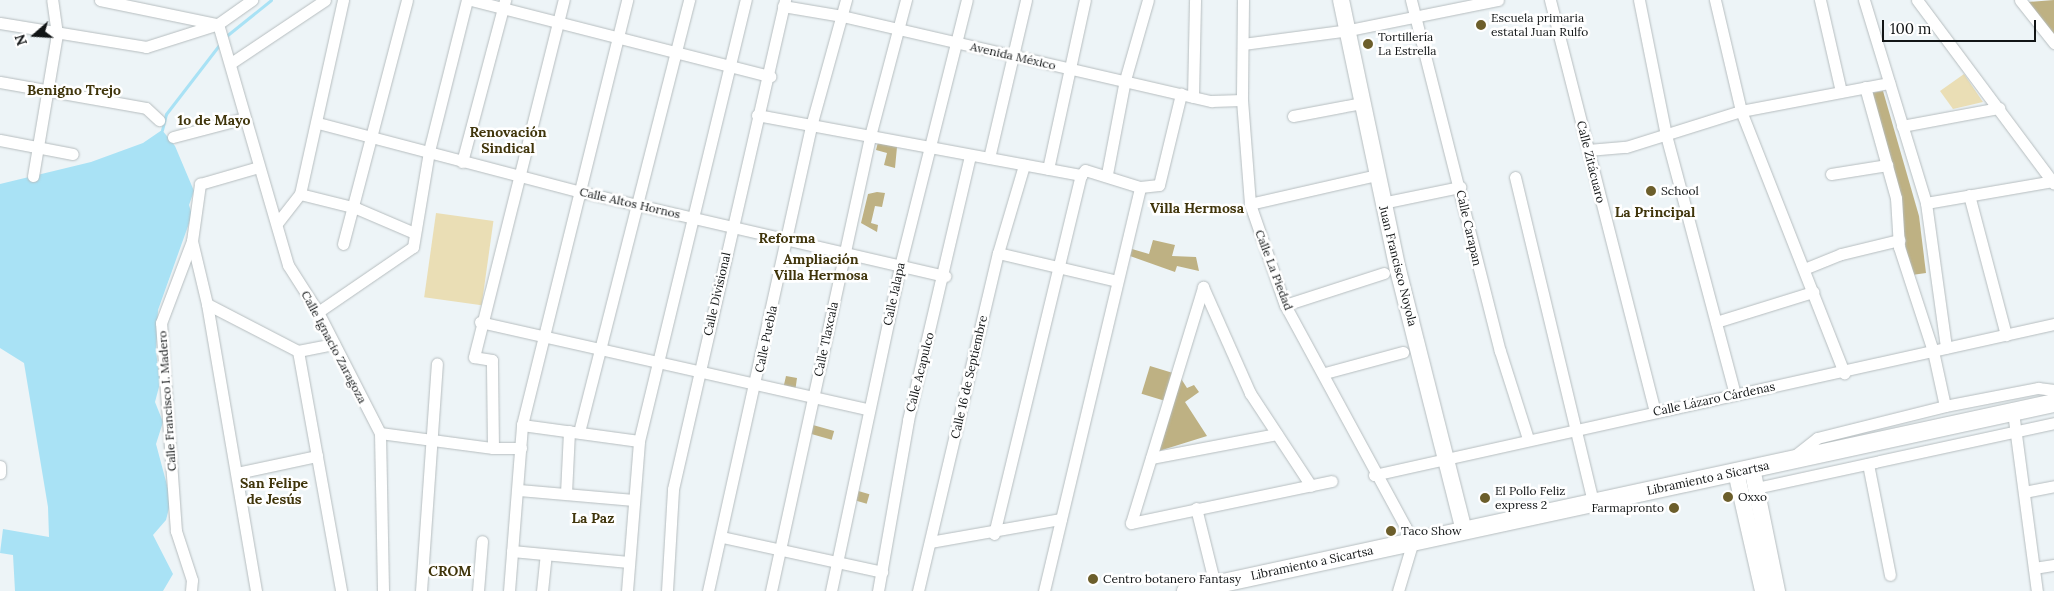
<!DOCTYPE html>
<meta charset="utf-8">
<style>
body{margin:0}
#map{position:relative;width:2054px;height:591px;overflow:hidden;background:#edf4f7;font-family:Lora,serif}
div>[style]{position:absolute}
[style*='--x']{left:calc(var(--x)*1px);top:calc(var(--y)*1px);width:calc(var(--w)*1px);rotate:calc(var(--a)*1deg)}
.green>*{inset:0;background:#eadeb5;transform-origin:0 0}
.forest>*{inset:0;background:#beb183;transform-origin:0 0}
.water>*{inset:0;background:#a9e2f5}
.stream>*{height:3px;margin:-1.5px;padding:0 1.5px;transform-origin:1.5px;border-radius:1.5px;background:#a9e2f5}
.roads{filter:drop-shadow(0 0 1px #b6bdbf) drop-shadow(0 0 1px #b6bdbf)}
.street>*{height:11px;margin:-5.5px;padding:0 5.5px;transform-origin:5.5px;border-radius:5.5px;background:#fff}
.secondary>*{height:16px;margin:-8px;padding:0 8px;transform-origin:8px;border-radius:8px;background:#fff}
.primary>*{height:18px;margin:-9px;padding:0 9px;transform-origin:9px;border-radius:9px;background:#fff}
.dots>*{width:14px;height:14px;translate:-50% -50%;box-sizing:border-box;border:2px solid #fff;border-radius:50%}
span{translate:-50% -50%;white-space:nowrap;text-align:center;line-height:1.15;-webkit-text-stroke:5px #fff;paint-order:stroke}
.poi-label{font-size:12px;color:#121516}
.left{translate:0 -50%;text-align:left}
.right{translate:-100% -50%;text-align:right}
.street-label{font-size:12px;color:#121516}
.neighbourhood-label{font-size:14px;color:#40350b;font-weight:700}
.north{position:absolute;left:10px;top:10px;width:50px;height:50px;-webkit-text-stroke:4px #fff;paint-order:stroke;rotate:251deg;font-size:14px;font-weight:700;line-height:20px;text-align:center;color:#121516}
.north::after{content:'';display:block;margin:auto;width:18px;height:22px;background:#121516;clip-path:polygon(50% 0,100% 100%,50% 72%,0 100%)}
.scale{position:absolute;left:1882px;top:20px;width:154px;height:22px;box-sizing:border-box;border:2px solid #121516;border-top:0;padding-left:6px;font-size:15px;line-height:18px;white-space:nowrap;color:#121516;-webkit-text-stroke:4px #fff;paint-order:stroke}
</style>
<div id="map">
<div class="green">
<div style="clip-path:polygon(1964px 74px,1983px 102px,1953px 109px,1940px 91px)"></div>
<div style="left:436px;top:213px;width:58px;height:85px;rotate:8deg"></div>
</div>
<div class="forest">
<div style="clip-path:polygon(2054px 0,2054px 40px,2028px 2px)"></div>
<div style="clip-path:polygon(1883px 91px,1919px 216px,1926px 273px,1912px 275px,1871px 93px)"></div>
<div style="clip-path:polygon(878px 142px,897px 147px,895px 168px,884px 165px,887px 153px,876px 150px)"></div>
<div style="clip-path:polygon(877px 192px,885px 193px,882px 207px,875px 206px,871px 223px,878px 225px,877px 232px,861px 223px,868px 194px)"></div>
<div style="clip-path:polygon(1153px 240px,1175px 245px,1172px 256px,1196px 257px,1199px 271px,1177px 266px,1175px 272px,1130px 256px,1132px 249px,1149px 254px)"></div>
<div style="left:1150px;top:366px;width:24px;height:29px;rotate:17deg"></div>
<div style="clip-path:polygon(786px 376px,797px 378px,795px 392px,783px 389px)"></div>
<div style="clip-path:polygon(1180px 377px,1187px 388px,1194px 385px,1199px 392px,1185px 402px,1207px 436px,1159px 451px)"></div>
<div style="left:813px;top:425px;width:22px;height:9px;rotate:16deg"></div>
<div style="left:855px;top:490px;width:15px;height:10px;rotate:16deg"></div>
</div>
<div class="water">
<div style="clip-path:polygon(162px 130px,175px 146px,194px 191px,189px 205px,192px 215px,158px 310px,156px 351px,160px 383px,155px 402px,163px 422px,156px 444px,171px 500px,166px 520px,153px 535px,173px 574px,163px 591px,15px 591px,13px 555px,0 553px,3px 529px,49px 537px,48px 507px,24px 363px,0 348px,0 184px,91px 162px,143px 143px)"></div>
</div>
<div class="stream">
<div style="--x:225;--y:37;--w:59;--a:-38.8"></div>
<div style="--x:162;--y:130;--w:16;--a:-76"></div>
<div style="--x:166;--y:114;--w:88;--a:-52.4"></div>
</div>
<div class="roads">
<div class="street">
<div style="--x:100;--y:0;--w:118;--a:11.7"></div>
<div style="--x:471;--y:0;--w:309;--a:14.3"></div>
<div style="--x:1243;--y:0;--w:100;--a:90.6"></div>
<div style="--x:1242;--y:100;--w:104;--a:85.6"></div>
<div style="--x:1250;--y:204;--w:107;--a:70.9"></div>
<div style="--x:1285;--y:305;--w:268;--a:61.5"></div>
<div style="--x:1413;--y:541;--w:52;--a:106.7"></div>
<div style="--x:1411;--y:0;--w:362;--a:75.8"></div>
<div style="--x:1500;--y:351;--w:92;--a:72.3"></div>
<div style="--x:1550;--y:0;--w:424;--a:75.7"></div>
<div style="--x:1639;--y:0;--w:138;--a:78.7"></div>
<div style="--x:1666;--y:135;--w:268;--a:75.1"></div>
<div style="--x:1715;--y:0;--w:114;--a:76.8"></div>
<div style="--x:1741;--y:111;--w:282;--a:68.5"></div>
<div style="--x:1820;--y:0;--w:94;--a:77.1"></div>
<div style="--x:1864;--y:0;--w:212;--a:73"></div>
<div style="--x:1926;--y:203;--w:146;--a:82.1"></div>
<div style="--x:1917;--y:0;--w:229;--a:53.3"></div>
<div style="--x:2020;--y:0;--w:55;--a:51.7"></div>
<div style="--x:783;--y:6;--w:60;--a:9.6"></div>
<div style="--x:842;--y:16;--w:379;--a:13"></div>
<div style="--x:1211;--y:101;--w:31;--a:-2"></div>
<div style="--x:0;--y:23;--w:148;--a:9.3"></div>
<div style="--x:146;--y:47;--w:76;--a:-17.7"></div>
<div style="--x:218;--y:24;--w:42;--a:-35.2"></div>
<div style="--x:218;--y:24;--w:251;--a:73.8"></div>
<div style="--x:288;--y:265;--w:56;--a:57.4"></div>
<div style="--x:318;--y:312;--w:136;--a:62.9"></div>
<div style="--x:380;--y:433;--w:158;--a:88.9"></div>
<div style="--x:1243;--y:44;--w:107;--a:-7.5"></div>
<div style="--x:1349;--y:30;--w:152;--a:-11.4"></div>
<div style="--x:231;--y:63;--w:113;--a:-33.8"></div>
<div style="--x:0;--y:82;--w:148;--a:10.1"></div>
<div style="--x:146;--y:108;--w:18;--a:43"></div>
<div style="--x:1865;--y:87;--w:115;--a:74.4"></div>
<div style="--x:1896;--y:198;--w:49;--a:86.5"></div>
<div style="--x:1899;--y:247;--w:109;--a:71.9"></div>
<div style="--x:1933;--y:351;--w:56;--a:77.7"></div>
<div style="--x:1193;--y:97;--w:97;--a:-88.8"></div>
<div style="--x:757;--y:115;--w:330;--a:10.5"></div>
<div style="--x:1081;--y:175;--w:6;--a:-51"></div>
<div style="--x:1085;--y:170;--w:58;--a:17.2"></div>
<div style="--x:1140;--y:187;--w:19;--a:-6"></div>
<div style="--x:1159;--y:185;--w:94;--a:-76.4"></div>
<div style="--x:1293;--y:116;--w:70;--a:-10.7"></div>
<div style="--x:318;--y:123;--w:268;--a:14.7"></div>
<div style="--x:577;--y:191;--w:378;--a:13"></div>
<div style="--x:1902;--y:126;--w:99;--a:-10.5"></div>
<div style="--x:173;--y:137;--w:74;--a:-14.8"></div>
<div style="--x:0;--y:140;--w:74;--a:10.9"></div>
<div style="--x:1588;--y:150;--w:38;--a:-5"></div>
<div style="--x:1626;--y:147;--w:121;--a:-17.4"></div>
<div style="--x:1741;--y:111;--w:151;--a:-10.7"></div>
<div style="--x:989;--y:158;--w:162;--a:-76.8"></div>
<div style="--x:462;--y:162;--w:168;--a:-75.1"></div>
<div style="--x:1048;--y:169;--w:173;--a:-77.7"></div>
<div style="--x:1107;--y:174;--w:96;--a:-79.2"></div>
<div style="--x:1125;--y:80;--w:83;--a:-74"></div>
<div style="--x:1831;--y:174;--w:57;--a:-9.1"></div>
<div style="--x:33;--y:176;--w:144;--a:-80.4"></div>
<div style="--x:57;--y:34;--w:34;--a:-98"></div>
<div style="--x:1515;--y:177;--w:334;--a:76.5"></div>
<div style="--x:300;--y:194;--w:58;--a:14"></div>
<div style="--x:356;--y:208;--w:61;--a:23.2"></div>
<div style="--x:1969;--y:195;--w:145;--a:75.2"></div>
<div style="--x:1382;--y:203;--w:80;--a:-11.6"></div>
<div style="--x:1926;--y:203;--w:130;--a:-9.8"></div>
<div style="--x:1250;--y:204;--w:130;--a:-12.9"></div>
<div style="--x:278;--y:222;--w:36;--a:-52"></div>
<div style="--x:300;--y:194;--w:199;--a:-77.5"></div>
<div style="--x:192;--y:241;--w:65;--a:76.6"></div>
<div style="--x:207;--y:304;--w:291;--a:80.3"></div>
<div style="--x:343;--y:244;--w:252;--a:-75.3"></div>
<div style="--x:998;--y:253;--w:122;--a:13.2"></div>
<div style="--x:1804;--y:269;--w:40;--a:-22"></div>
<div style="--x:1841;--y:254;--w:60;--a:-13.6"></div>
<div style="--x:1203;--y:287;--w:116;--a:66.1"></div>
<div style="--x:1250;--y:393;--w:111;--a:56.7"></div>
<div style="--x:207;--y:304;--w:102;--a:27.3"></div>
<div style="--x:298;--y:351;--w:244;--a:79.8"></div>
<div style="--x:1285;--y:305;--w:104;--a:-17.9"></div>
<div style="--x:318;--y:312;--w:115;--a:-34.4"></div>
<div style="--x:413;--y:247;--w:97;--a:-80.5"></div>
<div style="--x:429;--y:151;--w:156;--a:-75.9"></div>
<div style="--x:480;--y:322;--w:399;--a:12.7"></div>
<div style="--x:1716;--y:322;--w:102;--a:-17.2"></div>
<div style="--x:298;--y:351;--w:37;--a:-11"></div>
<div style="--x:1325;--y:373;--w:81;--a:-15.1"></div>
<div style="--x:2013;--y:412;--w:181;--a:82.4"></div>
<div style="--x:522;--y:425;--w:118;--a:7.8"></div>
<div style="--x:579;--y:432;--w:446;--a:-75.7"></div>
<div style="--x:380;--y:433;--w:114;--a:7.6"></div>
<div style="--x:493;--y:448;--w:28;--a:0"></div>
<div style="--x:493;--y:448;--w:88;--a:-90.7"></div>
<div style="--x:492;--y:360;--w:18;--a:-171"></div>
<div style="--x:474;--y:357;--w:368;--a:-75.9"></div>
<div style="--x:1793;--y:457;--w:31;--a:-38"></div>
<div style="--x:1817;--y:438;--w:132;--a:-14"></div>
<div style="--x:1945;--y:406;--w:95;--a:-11"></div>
<div style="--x:2038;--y:388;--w:16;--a:7"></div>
<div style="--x:1151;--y:458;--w:128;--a:-10.8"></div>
<div style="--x:1868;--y:464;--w:113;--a:78.8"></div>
<div style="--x:0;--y:466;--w:7;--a:90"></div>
<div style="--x:237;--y:473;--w:82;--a:-12"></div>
<div style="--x:1374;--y:475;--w:697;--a:-12.52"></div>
<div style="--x:1756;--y:488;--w:305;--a:-12.3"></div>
<div style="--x:519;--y:490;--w:115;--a:5"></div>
<div style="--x:2024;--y:492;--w:31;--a:-11"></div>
<div style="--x:566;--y:493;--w:62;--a:-87.2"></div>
<div style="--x:1196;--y:508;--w:79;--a:76.1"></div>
<div style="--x:1131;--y:523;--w:247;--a:-73"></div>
<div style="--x:1131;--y:523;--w:205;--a:-11.8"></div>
<div style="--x:994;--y:534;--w:369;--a:-76.4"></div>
<div style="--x:722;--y:537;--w:164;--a:12.3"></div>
<div style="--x:930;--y:542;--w:133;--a:-10"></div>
<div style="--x:512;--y:551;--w:117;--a:5.4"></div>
<div style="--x:2034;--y:568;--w:20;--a:-9"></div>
<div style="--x:191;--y:591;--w:11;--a:-85"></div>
<div style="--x:192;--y:580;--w:52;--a:-108.1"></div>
<div style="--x:176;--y:531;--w:209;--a:-94.1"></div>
<div style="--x:161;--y:323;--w:88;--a:-69.3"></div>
<div style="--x:192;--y:241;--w:58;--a:-82"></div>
<div style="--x:200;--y:184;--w:61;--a:-16.1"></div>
<div style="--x:421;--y:591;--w:228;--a:-86"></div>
<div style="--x:478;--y:591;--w:50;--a:-85.4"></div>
<div style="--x:509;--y:591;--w:167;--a:-85.5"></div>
<div style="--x:522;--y:425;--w:438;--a:-76.1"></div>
<div style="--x:542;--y:591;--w:36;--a:-84"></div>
<div style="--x:627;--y:591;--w:150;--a:-85.4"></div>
<div style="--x:639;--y:441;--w:454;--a:-76.4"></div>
<div style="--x:667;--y:591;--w:102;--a:-86.6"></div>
<div style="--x:673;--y:489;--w:502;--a:-77.1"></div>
<div style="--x:708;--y:591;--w:476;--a:-77.5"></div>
<div style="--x:811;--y:126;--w:131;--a:-74.5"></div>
<div style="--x:771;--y:591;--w:466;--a:-77.7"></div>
<div style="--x:870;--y:136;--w:141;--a:-75.2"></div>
<div style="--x:831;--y:591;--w:332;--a:-78"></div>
<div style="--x:900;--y:266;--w:274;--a:-75.9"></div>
<div style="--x:878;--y:591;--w:174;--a:-80"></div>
<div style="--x:908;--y:420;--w:272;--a:-76.8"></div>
<div style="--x:918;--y:591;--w:347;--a:-76.7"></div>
<div style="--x:998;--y:253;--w:92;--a:-73.5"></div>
<div style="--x:1044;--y:591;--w:415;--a:-76.6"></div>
</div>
<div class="secondary">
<div style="--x:1341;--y:0;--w:276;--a:78.1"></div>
<div style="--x:1398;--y:270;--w:268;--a:75.8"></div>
<div style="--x:1752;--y:468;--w:126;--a:78.5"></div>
<div style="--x:1736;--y:472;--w:122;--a:77.2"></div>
</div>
<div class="primary">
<div style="--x:1186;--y:591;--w:888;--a:-12.22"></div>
</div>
</div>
<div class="dots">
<div style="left:1481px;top:25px;background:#6c5e2b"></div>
<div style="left:1368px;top:44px;background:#6c5e2b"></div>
<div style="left:1651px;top:191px;background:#6c5e2b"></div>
<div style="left:1728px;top:497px;background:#6c5e2b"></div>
<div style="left:1485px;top:498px;background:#6c5e2b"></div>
<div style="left:1674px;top:508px;background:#6c5e2b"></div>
<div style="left:1391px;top:531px;background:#6c5e2b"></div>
<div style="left:1093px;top:579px;background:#6c5e2b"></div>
</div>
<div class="poi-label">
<span class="left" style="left:1491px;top:25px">Escuela primaria<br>estatal Juan Rulfo</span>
<span class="left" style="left:1378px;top:44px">Tortillería<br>La Estrella</span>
<span class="left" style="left:1661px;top:191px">School</span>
<span class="left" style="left:1495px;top:498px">El Pollo Feliz<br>express 2</span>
<span class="left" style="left:1738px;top:497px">Oxxo</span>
<span class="right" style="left:1664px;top:508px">Farmapronto</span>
<span class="left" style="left:1401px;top:531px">Taco Show</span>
<span class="left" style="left:1103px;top:579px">Centro botanero Fantasy</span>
</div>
<div class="street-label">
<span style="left:1013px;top:56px;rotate:13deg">Avenida México</span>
<span style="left:1591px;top:162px;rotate:76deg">Calle Zitácuaro</span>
<span style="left:630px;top:203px;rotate:13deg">Calle Altos Hornos</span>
<span style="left:1469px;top:228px;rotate:77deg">Calle Carapan</span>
<span style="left:1398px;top:266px;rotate:76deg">Juan Francisco Noyola</span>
<span style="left:1274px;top:270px;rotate:69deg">Calle La Piedad</span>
<span style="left:717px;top:294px;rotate:-77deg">Calle Divisional</span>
<span style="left:894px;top:294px;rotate:-78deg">Calle Jalapa</span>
<span style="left:766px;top:339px;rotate:-78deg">Calle Puebla</span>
<span style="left:826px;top:339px;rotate:-78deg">Calle Tlaxcala</span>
<span style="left:334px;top:347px;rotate:62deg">Calle Ignacio Zaragoza</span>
<span style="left:920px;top:372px;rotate:-76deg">Calle Acapulco</span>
<span style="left:969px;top:377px;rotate:-77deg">Calle 16 de Septiembre</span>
<span style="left:1714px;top:399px;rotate:-12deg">Calle Lázaro Cárdenas</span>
<span style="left:167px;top:401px;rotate:-94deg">Calle Francisco I. Madero</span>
<span style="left:1708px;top:478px;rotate:-12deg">Libramiento a Sicartsa</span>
<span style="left:1312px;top:563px;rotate:-12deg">Libramiento a Sicartsa</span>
</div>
<div class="neighbourhood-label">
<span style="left:74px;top:90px">Benigno Trejo</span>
<span style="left:214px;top:120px">1o de Mayo</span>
<span style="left:508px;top:140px">Renovación<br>Sindical</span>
<span style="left:1197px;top:208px">Villa Hermosa</span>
<span style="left:1655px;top:212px">La Principal</span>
<span style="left:787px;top:238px">Reforma</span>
<span style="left:821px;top:267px">Ampliación<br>Villa Hermosa</span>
<span style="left:274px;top:491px">San Felipe<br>de Jesús</span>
<span style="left:593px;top:518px">La Paz</span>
<span style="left:450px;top:571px">CROM</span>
</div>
<div class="north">N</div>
<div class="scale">100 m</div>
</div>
